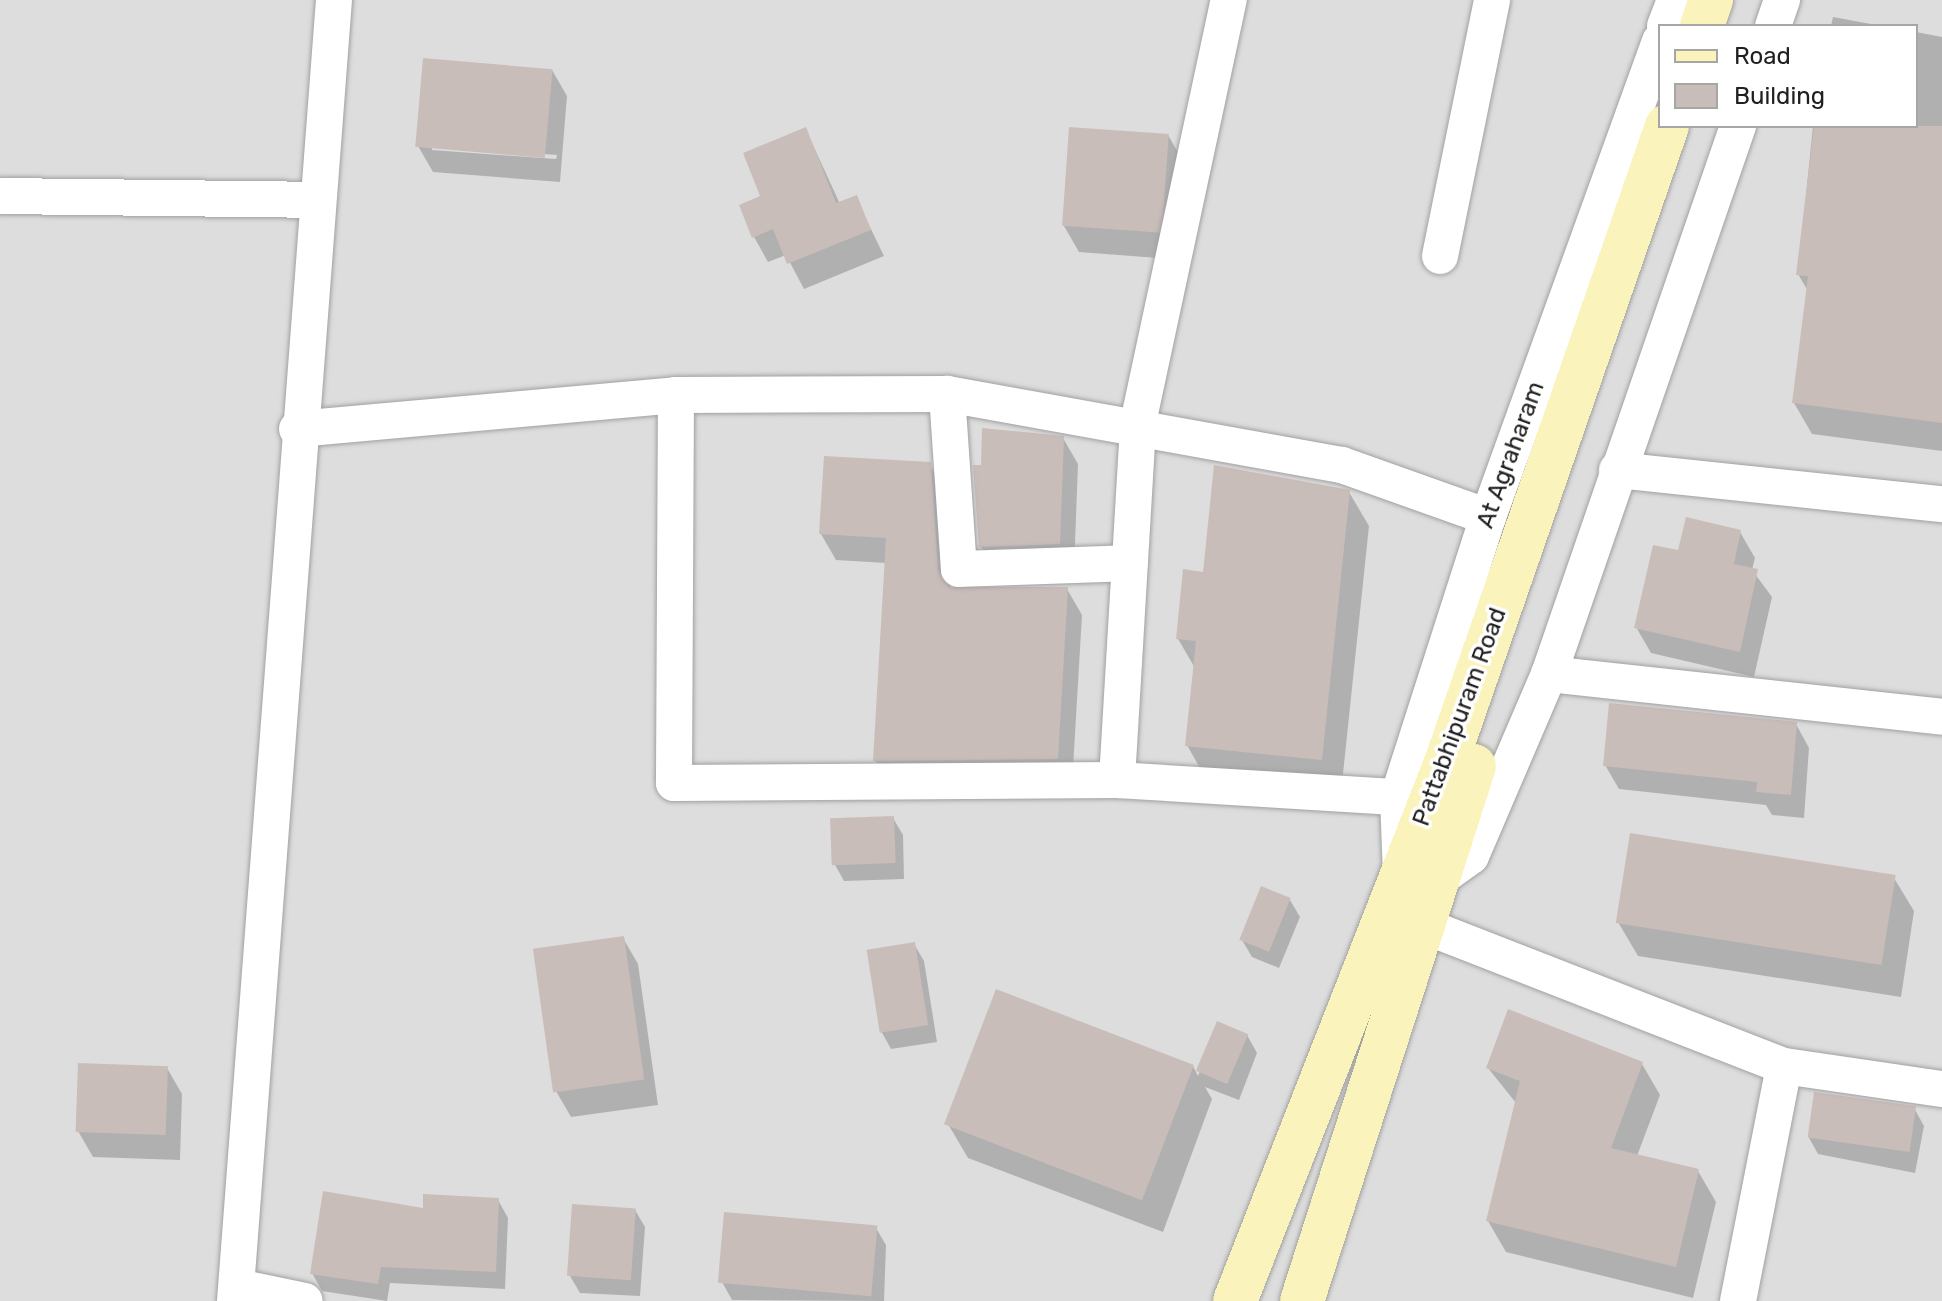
<!DOCTYPE html>
<style>
body{margin:0}
#map{position:relative;width:1942px;height:1301px;overflow:hidden;background:#f1ece7;font-family:Rubik,sans-serif}
div>[style]{position:absolute}
[style*='--x']{left:calc(var(--x)*1px);top:calc(var(--y)*1px);width:calc(var(--w)*1px);rotate:calc(var(--a)*1deg)}
.residential>*{inset:0;background:#dedddd}
.shadow>*{inset:0;background:#0003}
.building>*{inset:0;background:#c9bdba;transform-origin:0 0}
.roads{filter:drop-shadow(0 0 2px #a1a1a1) drop-shadow(0 0 2px #a1a1a1)}
.street>*{height:36px;margin:-18px;padding:0 18px;transform-origin:18px;border-radius:18px;background:#fff}
.secondary>*{height:44px;margin:-22px;padding:0 22px;transform-origin:22px;border-radius:22px;background:#faf3bc}
span{translate:-50% -50%;white-space:nowrap;text-align:center;line-height:1.15;-webkit-text-stroke:7px #fff;paint-order:stroke}
.street-label{font-size:24px;color:#202020}
.legend{position:absolute;left:1658px;top:24px;width:260px;height:104px;box-sizing:border-box;background:#fff;border:2px solid #a6a6a6;margin:0;padding:10px 14px;list-style:none;font-size:24px;color:#202020}
.legend li{display:flex;align-items:center;gap:16px;height:40px}
.legend b{width:40px;border:2px solid #a6a6a6}
</style>
<div id="map">
<div class="residential">
<div style="clip-path:polygon(evenodd,0 0,1942px 0,1942px 1301px,0 1301px,0 0,1660px 26px,1916px 26px,1916px 126px,1660px 126px,1660px 26px)"></div>
</div>
<div class="shadow">
<div style="clip-path:polygon(1833px 17px,1882px 26px,1831px 26px)"></div>
<div style="clip-path:polygon(1916px 32px,1942px 37px,1942px 451px,1812px 434px,1794px 403px,1808px 291px,1798px 274px,1813px 126px,1916px 126px)"></div>
<div style="clip-path:polygon(evenodd,552px 70px,567px 96px,560px 182px,433px 172px,418px 146px,552px 70px,432px 146px,557px 155px,556px 159px,432px 150px,432px 146px)"></div>
<div style="clip-path:polygon(806px 130px,840px 204px,856px 198px,884px 256px,804px 289px,786px 255px,768px 262px,754px 237px,763px 197px)"></div>
<div style="clip-path:polygon(1168px 135px,1183px 161px,1171px 259px,1079px 252px,1064px 226px)"></div>
<div style="clip-path:polygon(1063px 438px,1078px 464px,1074px 570px,996px 573px,981px 547px)"></div>
<div style="clip-path:polygon(929px 464px,944px 490px,951px 589px,1067px 589px,1082px 615px,1072px 785px,890px 786px,875px 760px,886px 563px,836px 560px,821px 534px)"></div>
<div style="clip-path:polygon(1349px 492px,1369px 526px,1341px 793px,1206px 779px,1187px 745px,1195px 668px,1178px 639px,1205px 574px)"></div>
<div style="clip-path:polygon(1740px 532px,1755px 558px,1752px 570px,1772px 597px,1754px 677px,1651px 653px,1636px 627px,1680px 553px)"></div>
<div style="clip-path:polygon(1796px 724px,1809px 748px,1804px 818px,1772px 815px,1766px 805px,1619px 789px,1605px 765px)"></div>
<div style="clip-path:polygon(893px 818px,903px 835px,904px 879px,844px 881px,834px 863px)"></div>
<div style="clip-path:polygon(1894px 878px,1914px 911px,1901px 997px,1638px 956px,1618px 922px)"></div>
<div style="clip-path:polygon(1290px 900px,1300px 917px,1279px 968px,1252px 957px,1242px 940px)"></div>
<div style="clip-path:polygon(623px 938px,638px 964px,658px 1105px,571px 1117px,556px 1091px)"></div>
<div style="clip-path:polygon(914px 944px,924px 961px,937px 1042px,891px 1049px,881px 1031px)"></div>
<div style="clip-path:polygon(1218px 1024px,1247px 1035px,1257px 1053px,1239px 1100px,1205px 1087px,1212px 1099px,1163px 1232px,968px 1158px,948px 1124px,1193px 1066px,1198px 1076px)"></div>
<div style="clip-path:polygon(1642px 1064px,1660px 1095px,1637px 1156px,1698px 1171px,1716px 1202px,1693px 1298px,1506px 1252px,1488px 1221px,1516px 1103px,1488px 1068px)"></div>
<div style="clip-path:polygon(167px 1068px,182px 1094px,180px 1160px,93px 1157px,78px 1131px)"></div>
<div style="clip-path:polygon(1914px 1108px,1924px 1126px,1915px 1173px,1818px 1154px,1808px 1136px)"></div>
<div style="clip-path:polygon(498px 1200px,508px 1218px,505px 1289px,390px 1283px,387px 1301px,322px 1291px,312px 1273px,425px 1211px)"></div>
<div style="clip-path:polygon(635px 1210px,645px 1227px,640px 1296px,580px 1293px,570px 1276px)"></div>
<div style="clip-path:polygon(876px 1228px,886px 1245px,884px 1301px,732px 1300px,722px 1282px)"></div>
</div>
<div class="building">
<div style="left:423px;top:58px;width:130px;height:89px;rotate:5deg"></div>
<div style="clip-path:polygon(1814px 126px,1942px 126px,1942px 423px,1792px 403px,1808px 276px,1796px 275px)"></div>
<div style="clip-path:polygon(806px 127px,836px 203px,857px 195px,871px 230px,787px 264px,773px 229px,752px 238px,739px 205px,760px 196px,743px 153px)"></div>
<div style="left:1069px;top:127px;width:100px;height:99px;rotate:4deg"></div>
<div style="clip-path:polygon(982px 428px,1064px 436px,1060px 544px,979px 547px,973px 465px,981px 465px)"></div>
<div style="clip-path:polygon(824px 456px,931px 462px,938px 570px,949px 587px,1068px 587px,1058px 759px,873px 761px,886px 538px,819px 534px)"></div>
<div style="clip-path:polygon(1214px 465px,1350px 490px,1322px 760px,1185px 746px,1196px 641px,1176px 639px,1183px 569px,1203px 572px)"></div>
<div style="clip-path:polygon(1686px 517px,1741px 530px,1734px 564px,1758px 569px,1740px 652px,1634px 628px,1653px 545px,1678px 550px)"></div>
<div style="clip-path:polygon(1609px 703px,1797px 722px,1791px 795px,1756px 792px,1757px 782px,1603px 766px)"></div>
<div style="left:894px;top:816px;width:47px;height:64px;rotate:88deg"></div>
<div style="left:1630px;top:833px;width:269px;height:91px;rotate:9deg"></div>
<div style="left:1261px;top:886px;width:32px;height:58px;rotate:22deg"></div>
<div style="left:624px;top:936px;width:145px;height:92px;rotate:82deg"></div>
<div style="left:915px;top:942px;width:84px;height:49px;rotate:81deg"></div>
<div style="left:996px;top:989px;width:212px;height:145px;rotate:21deg"></div>
<div style="clip-path:polygon(1508px 1009px,1643px 1062px,1611px 1148px,1699px 1169px,1676px 1267px,1486px 1221px,1520px 1081px,1486px 1068px)"></div>
<div style="left:1217px;top:1021px;width:34px;height:54px;rotate:23deg"></div>
<div style="left:78px;top:1063px;width:90px;height:69px;rotate:2deg"></div>
<div style="left:1814px;top:1092px;width:103px;height:46px;rotate:8deg"></div>
<div style="clip-path:polygon(323px 1191px,423px 1208px,423px 1194px,499px 1198px,496px 1272px,381px 1267px,378px 1284px,310px 1274px)"></div>
<div style="left:572px;top:1204px;width:64px;height:72px;rotate:4deg"></div>
<div style="left:724px;top:1212px;width:154px;height:71px;rotate:5deg"></div>
</div>
<div class="roads">
<div class="street">
<div style="--x:1665;--y:26;--w:28;--a:-69"></div>
<div style="--x:1773;--y:26;--w:28;--a:-71"></div>
<div style="--x:0;--y:196;--w:315;--a:0.7"></div>
<div style="--x:1440;--y:256;--w:261;--a:-78.5"></div>
<div style="--x:947;--y:394;--w:175;--a:86.1"></div>
<div style="--x:959;--y:569;--w:171;--a:-2"></div>
<div style="--x:676;--y:395;--w:388;--a:90.3"></div>
<div style="--x:674;--y:783;--w:443;--a:-0.4"></div>
<div style="--x:1117;--y:780;--w:282;--a:3.5"></div>
<div style="--x:297;--y:429;--w:381;--a:-5.1"></div>
<div style="--x:676;--y:395;--w:271;--a:-0.2"></div>
<div style="--x:947;--y:394;--w:401;--a:10.2"></div>
<div style="--x:1342;--y:465;--w:155;--a:19.6"></div>
<div style="--x:1617;--y:470;--w:327;--a:6"></div>
<div style="--x:1549;--y:674;--w:395;--a:6.2"></div>
<div style="--x:1117;--y:780;--w:358;--a:-86.6"></div>
<div style="--x:1138;--y:423;--w:433;--a:-77.9"></div>
<div style="--x:1401;--y:876;--w:79;--a:-92.2"></div>
<div style="--x:1398;--y:797;--w:294;--a:-72.2"></div>
<div style="--x:1488;--y:517;--w:506;--a:-70.13"></div>
<div style="--x:1436;--y:881;--w:43;--a:-35.5"></div>
<div style="--x:1471;--y:856;--w:198;--a:-66.8"></div>
<div style="--x:1549;--y:674;--w:580;--a:-70.97"></div>
<div style="--x:1422;--y:925;--w:388;--a:21.3"></div>
<div style="--x:1784;--y:1066;--w:160;--a:8.3"></div>
<div style="--x:237;--y:1287;--w:69;--a:11.6"></div>
<div style="--x:235;--y:1301;--w:1305;--a:-85.65"></div>
<div style="--x:1738;--y:1301;--w:239;--a:-78.9"></div>
</div>
<div class="secondary">
<div style="--x:1702;--y:26;--w:28;--a:-71"></div>
<div style="--x:1235;--y:1301;--w:581;--a:-68.6"></div>
<div style="--x:1447;--y:760;--w:671;--a:-70.86"></div>
<div style="--x:1302;--y:1301;--w:562;--a:-72.18"></div>
</div>
</div>
<div class="street-label">
<span style="left:1511px;top:455px;rotate:-70deg">At Agraharam</span>
<span style="left:1460px;top:717px;rotate:-70deg">Pattabhipuram Road</span>
</div>
<ul class="legend">
<li><b style="height:10px;background:#faf3bc"></b>Road</li>
<li><b style="height:22px;background:#c9bdba"></b>Building</li>
</ul>
</div>
